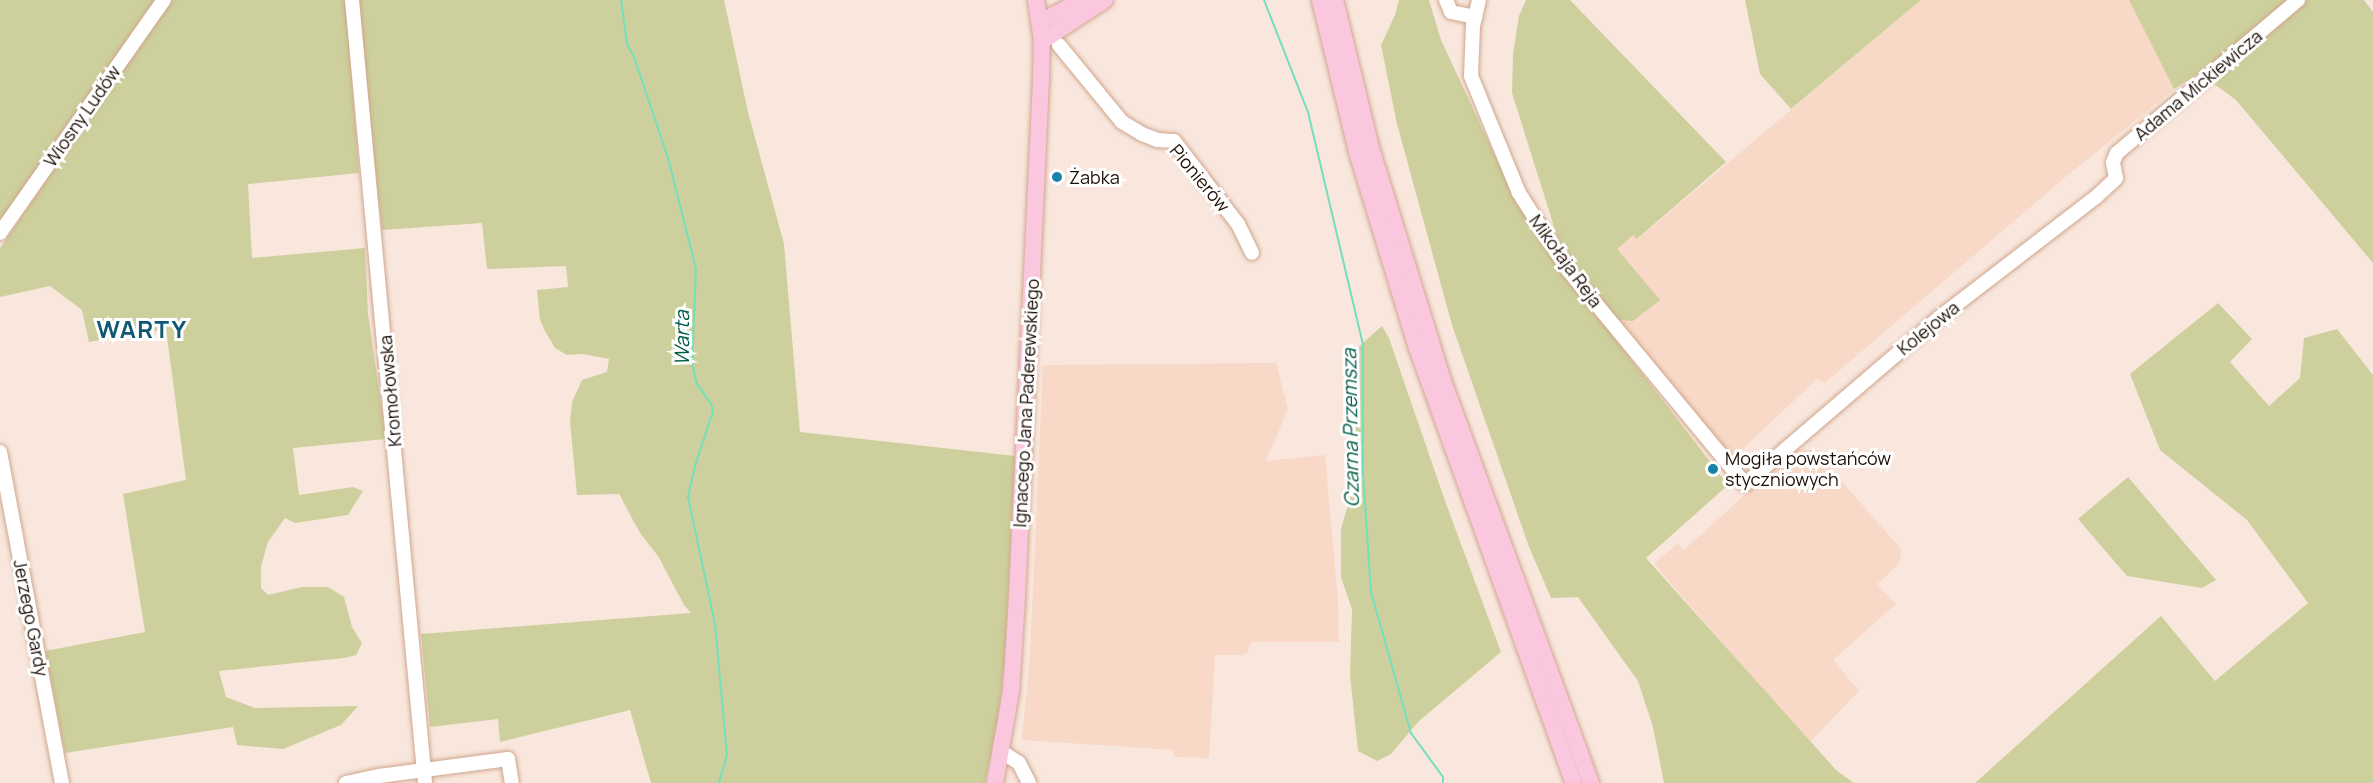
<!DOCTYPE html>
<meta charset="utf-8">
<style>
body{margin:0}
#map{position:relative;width:2373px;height:783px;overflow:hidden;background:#f9e7dd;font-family:Manrope,sans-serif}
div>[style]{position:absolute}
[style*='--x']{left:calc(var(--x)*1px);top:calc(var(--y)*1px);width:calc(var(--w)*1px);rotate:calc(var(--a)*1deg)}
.built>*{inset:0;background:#f8d8c7}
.green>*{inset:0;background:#cdd09c}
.stream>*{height:2px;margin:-1px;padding:0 1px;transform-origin:1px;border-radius:1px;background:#75dfbd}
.roads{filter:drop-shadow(0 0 2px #d0a68e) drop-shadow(0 0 2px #d0a68e)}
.minor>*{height:14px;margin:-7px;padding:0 7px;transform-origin:7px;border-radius:7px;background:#fff}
.major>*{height:16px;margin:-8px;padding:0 8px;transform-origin:8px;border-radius:8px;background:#fbc7df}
.dots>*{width:16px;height:16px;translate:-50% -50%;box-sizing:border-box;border:3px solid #fff;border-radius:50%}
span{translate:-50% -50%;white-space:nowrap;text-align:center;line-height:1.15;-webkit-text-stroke:6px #fff;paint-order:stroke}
.street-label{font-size:18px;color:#1c0d05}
.poi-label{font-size:18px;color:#1c0d05}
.left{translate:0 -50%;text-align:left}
.water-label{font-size:20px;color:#005c47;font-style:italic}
.district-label{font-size:24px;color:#105773;font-weight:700;letter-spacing:1.5px}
</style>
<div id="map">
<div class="built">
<div style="clip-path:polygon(1921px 0,2129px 0,2174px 89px,2069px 174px,1825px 383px,1817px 379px,1733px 458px,1583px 278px,1633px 234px,1638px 239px)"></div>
<div style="clip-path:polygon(1276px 363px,1288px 409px,1266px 461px,1325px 455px,1338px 600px,1339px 642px,1251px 642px,1248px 652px,1243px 655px,1215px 655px,1209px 758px,1174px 757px,1174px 750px,1022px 740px,1030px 655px,1043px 365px)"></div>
<div style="clip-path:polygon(1795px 449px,1814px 450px,1901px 549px,1900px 563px,1877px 584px,1896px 604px,1833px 660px,1859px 691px,1809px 743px,1654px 564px,1678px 543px,1684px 550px)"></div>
</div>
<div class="green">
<div style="clip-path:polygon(0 0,155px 0,0 227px)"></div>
<div style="clip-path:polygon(170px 0,346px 0,359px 173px,248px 184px,252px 258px,365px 248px,368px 314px,386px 439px,293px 448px,299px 495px,353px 487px,363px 491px,348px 515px,295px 523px,285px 518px,268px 542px,261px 566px,261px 588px,268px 595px,302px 587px,328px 587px,344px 597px,352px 627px,362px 643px,356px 655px,344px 658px,219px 671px,226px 697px,255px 708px,358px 706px,341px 725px,283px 749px,237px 745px,233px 727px,65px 753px,45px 651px,145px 632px,123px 494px,186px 480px,166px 329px,89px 342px,82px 310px,50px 286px,0 297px,0 248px)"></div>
<div style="clip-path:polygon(357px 0,724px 0,748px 112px,784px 244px,800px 432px,1015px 456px,1005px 659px,998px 719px,985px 783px,651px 783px,630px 710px,500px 742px,498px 719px,430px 727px,421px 634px,691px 613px,684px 605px,658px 556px,640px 533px,619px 494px,577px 495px,570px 422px,572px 402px,582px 380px,607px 372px,609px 359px,582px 354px,567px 355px,555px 348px,545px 331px,540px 320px,537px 290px,568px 287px,566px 266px,487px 269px,482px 223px,382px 230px)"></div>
<div style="clip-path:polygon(1399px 0,1429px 0,1441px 40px,1517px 203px,1560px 267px,1728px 485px,1646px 558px,1837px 771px,1854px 783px,1664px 783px,1653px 727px,1638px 681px,1578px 597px,1551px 598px,1529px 547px,1452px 325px,1397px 124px,1381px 45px,1395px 15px)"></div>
<div style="clip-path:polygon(1526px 0,1570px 0,1726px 162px,1637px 239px,1633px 235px,1617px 249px,1660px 300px,1633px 321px,1618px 320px,1562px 252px,1512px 93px,1513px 54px,1519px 16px)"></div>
<div style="clip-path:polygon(1745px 0,1921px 0,1791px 109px,1760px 74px)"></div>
<div style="clip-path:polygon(2129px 0,2364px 0,2373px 12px,2373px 263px,2236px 100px,2199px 73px,2174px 89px)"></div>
<div style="clip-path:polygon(2218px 303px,2252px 339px,2230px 362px,2269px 406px,2300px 378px,2304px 338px,2337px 329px,2373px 375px,2373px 783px,1975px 783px,2161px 616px,2215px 681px,2308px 603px,2247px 520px,2160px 450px,2130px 374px)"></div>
<div style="clip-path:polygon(1382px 326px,1389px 338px,1444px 498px,1501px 652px,1419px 721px,1391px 754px,1377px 761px,1358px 751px,1350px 675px,1352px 609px,1341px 577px,1341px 529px,1356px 478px,1355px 350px)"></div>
<div style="clip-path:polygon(2128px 477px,2216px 580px,2202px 588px,2127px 576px,2078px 519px)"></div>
</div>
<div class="stream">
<div style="--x:621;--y:0;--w:44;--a:82.2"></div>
<div style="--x:627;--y:44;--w:15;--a:62"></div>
<div style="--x:634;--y:57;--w:107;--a:71.4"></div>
<div style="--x:668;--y:158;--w:114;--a:75.8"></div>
<div style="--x:696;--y:269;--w:94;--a:92.4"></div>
<div style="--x:692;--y:363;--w:22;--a:77"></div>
<div style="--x:697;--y:384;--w:24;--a:55"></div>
<div style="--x:711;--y:404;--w:7;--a:74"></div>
<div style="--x:713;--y:411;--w:58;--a:108.1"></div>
<div style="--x:695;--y:466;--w:32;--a:103"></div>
<div style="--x:688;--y:497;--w:130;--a:78"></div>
<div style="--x:715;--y:624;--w:132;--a:84.8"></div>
<div style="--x:727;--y:755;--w:29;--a:106"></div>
<div style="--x:1264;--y:0;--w:120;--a:68.6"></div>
<div style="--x:1308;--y:112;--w:238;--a:76.7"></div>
<div style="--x:1363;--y:344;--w:129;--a:90"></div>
<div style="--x:1363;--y:473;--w:119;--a:86.2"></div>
<div style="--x:1371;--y:592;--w:147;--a:74.2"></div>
<div style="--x:1411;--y:733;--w:54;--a:54"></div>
<div style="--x:1443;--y:777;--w:6;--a:90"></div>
</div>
<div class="roads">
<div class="minor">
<div style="--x:352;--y:0;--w:786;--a:84.67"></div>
<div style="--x:1446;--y:0;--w:13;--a:67"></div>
<div style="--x:1451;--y:12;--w:25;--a:12"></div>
<div style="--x:1479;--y:0;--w:27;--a:103"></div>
<div style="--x:1473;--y:26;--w:50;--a:92.3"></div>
<div style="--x:1471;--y:76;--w:126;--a:67.7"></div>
<div style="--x:1519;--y:193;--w:91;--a:57.5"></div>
<div style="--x:1568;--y:270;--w:278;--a:50.4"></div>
<div style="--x:1745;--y:484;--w:257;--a:-40.6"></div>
<div style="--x:1940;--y:317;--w:198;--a:-37.6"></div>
<div style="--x:2097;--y:196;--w:26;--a:-43"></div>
<div style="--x:2116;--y:178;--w:16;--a:-101"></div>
<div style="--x:2113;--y:162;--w:10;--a:-66"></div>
<div style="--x:2117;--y:153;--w:237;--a:-40.2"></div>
<div style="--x:1059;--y:45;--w:99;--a:50.7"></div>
<div style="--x:1122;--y:122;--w:23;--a:31"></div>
<div style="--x:1142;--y:134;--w:17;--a:21"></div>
<div style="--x:1158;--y:140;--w:16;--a:4"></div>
<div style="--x:1174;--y:141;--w:105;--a:52.4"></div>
<div style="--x:1238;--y:224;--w:32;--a:64"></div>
<div style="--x:0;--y:233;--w:285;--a:-54.9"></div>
<div style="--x:0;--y:452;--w:337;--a:79.4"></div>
<div style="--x:1002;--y:752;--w:20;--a:33"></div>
<div style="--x:1019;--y:763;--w:22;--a:63"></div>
<div style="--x:346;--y:783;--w:34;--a:-12"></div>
<div style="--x:379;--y:776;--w:130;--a:-7.5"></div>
<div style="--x:508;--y:759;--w:24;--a:81"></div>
</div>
<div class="major">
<div style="--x:1320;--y:0;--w:156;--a:76.3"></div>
<div style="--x:1357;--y:152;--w:205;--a:73"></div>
<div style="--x:1417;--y:348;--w:462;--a:70.2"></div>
<div style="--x:1335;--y:0;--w:152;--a:76.3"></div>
<div style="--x:1371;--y:148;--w:241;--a:72.8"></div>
<div style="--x:1442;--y:378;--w:432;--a:69.8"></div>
<div style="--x:1040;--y:22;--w:30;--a:-27"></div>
<div style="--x:1067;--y:8;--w:31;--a:-15"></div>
<div style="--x:1042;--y:41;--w:75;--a:-33.1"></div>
<div style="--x:995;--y:783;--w:93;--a:-80.1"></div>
<div style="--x:1011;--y:691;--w:93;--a:-86.3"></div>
<div style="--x:1017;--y:598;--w:519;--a:-87.35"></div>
<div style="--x:1041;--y:80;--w:39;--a:-89"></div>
<div style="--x:1042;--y:41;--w:41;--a:-98.3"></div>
</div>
</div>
<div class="dots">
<div style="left:1057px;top:177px;background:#1882ab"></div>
<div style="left:1713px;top:469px;background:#1882ab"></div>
</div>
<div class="street-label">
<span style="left:2198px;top:85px;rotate:-40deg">Adama Mickiewicza</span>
<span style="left:82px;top:116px;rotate:-55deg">Wiosny Ludów</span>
<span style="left:1200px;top:178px;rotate:50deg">Pionierów</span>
<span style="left:1566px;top:261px;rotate:54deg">Mikołaja Reja</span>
<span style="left:1928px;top:328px;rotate:-39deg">Kolejowa</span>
<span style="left:390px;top:391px;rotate:-95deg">Kromołowska</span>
<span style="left:1026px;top:403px;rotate:-87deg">Ignacego Jana Paderewskiego</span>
<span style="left:31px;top:618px;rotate:79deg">Jerzego Gardy</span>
</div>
<div class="poi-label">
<span class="left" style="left:1069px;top:177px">Żabka</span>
<span class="left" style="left:1725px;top:469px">Mogiła powstańców<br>styczniowych</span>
</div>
<div class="water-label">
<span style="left:681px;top:338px;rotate:-90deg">Warta</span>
<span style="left:1350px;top:428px;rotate:-91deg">Czarna Przemsza</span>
</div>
<div class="district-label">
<span style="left:142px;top:329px">WARTY</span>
</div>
</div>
